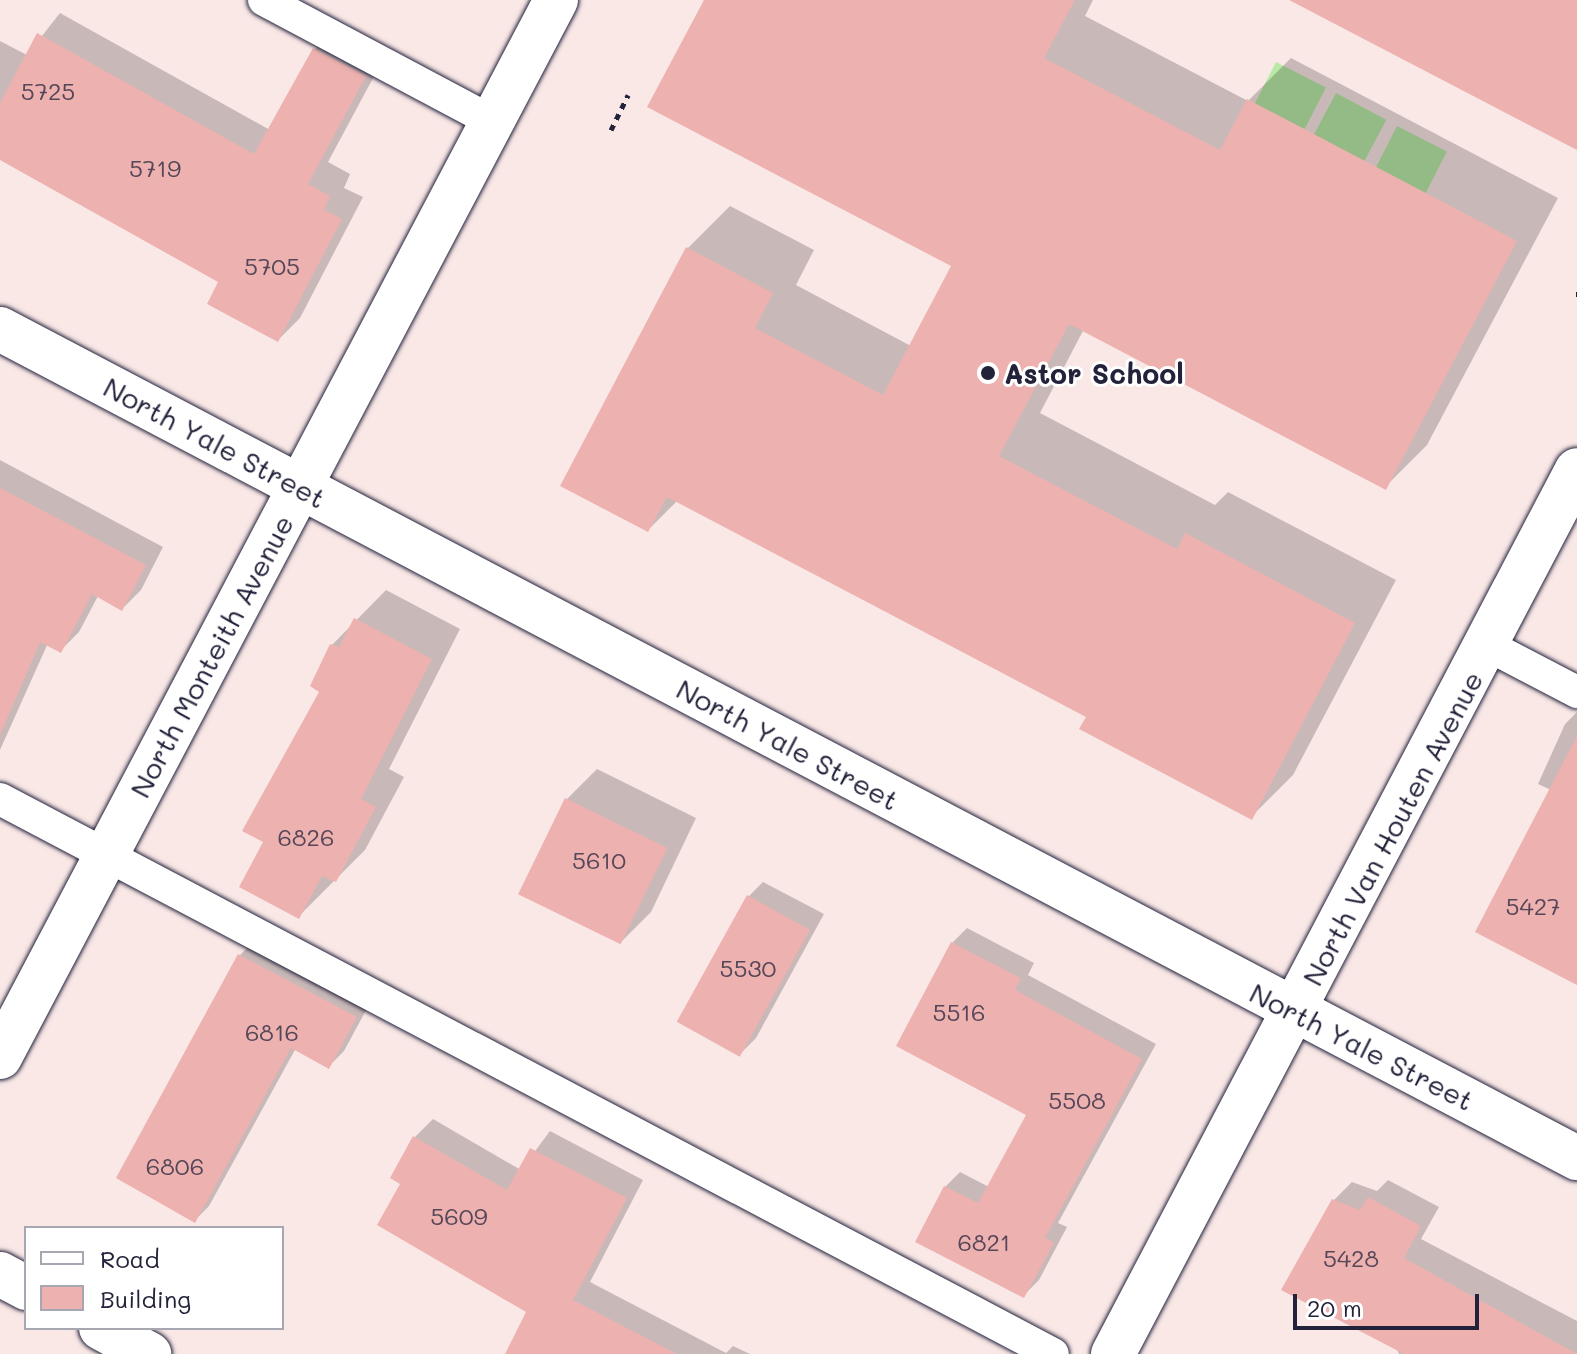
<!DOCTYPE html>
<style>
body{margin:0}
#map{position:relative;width:1577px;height:1354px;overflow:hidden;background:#fae8e7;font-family:Mali,sans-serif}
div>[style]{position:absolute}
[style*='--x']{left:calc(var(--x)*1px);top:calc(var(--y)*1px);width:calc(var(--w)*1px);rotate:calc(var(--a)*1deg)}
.green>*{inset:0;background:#bae9a7;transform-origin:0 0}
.shadow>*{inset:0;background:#0003}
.building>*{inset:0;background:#edb1af;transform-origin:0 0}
.path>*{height:5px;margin-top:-2.5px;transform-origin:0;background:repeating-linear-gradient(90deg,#22223b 0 6px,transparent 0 12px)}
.roads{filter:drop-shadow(0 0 2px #22223b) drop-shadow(0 0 2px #22223b)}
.lane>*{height:32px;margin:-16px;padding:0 16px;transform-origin:16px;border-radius:16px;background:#fff}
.street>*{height:44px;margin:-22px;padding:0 22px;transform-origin:22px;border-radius:22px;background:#fff}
.dots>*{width:22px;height:22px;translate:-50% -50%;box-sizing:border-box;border:4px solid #fff;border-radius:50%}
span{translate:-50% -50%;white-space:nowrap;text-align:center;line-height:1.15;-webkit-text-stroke:6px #fff;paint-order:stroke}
.number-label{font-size:24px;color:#554658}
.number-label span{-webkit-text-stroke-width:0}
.poi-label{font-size:28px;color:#22223b;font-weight:700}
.left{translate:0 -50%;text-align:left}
.street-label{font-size:28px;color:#22223b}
.legend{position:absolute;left:24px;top:1226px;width:260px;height:104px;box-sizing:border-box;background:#fff;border:2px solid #a7a7b1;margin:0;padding:10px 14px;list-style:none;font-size:24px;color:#22223b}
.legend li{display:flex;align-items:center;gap:16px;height:40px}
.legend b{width:40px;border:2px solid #a7a7b1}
.scale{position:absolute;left:1293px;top:1294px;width:186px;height:36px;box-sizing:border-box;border:4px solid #22223b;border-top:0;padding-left:10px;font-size:24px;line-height:28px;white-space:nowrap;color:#22223b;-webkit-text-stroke:6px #fff;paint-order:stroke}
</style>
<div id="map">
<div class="green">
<div style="left:1276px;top:62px;width:56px;height:47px;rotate:27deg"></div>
<div style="left:1336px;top:93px;width:57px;height:47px;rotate:28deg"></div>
<div style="left:1397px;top:126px;width:56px;height:47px;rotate:27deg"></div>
</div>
<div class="shadow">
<div style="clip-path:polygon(706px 0,1093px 0,1085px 16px,1248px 101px,1291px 58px,1558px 198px,1427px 445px,1385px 487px,1084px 329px,1040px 413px,1215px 505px,1228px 492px,1396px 580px,1293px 775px,1251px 817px,1088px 716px,678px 500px,648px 530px,688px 248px,730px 206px,814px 250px,796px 285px,911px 346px,953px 265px)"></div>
<div style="clip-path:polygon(60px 13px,270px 130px,315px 49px,336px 27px,386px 54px,328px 162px,350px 174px,344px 188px,363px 197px,300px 318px,278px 340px,221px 281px,0 159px,0 41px,27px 55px)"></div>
<div style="clip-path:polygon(0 460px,163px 547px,141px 590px,122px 609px,98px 596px,79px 632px,61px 650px,48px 643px,0 750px)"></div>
<div style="clip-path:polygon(386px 590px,460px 629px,389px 769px,404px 777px,365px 850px,298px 917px,266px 842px,321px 692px,332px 645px)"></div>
<div style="clip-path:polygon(1577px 712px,1577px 983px,1551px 790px,1538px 784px,1565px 724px)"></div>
<div style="clip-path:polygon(597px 769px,696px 818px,651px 912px,621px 942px,567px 799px)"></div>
<div style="clip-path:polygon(763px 882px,824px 914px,756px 1038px,741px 1053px,748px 897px)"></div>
<div style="clip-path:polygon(967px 928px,1034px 963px,1028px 975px,1156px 1044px,1058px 1223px,1067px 1227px,1039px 1280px,1024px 1295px,945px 1187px,960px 1172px,989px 1187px,1028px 1114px,952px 943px)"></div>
<div style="clip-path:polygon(255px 940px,371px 1001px,344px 1051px,329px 1066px,296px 1048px,209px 1206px,194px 1221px,240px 955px)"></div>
<div style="clip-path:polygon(433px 1119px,521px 1170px,550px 1131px,643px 1180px,590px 1282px,726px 1353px,733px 1346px,750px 1354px,508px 1354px,529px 1311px,403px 1183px,415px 1137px)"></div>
<div style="clip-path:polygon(1388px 1180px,1439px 1207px,1421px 1239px,1577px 1321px,1577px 1354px,1399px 1354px,1333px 1201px,1352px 1182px,1377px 1191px)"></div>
</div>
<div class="building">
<div style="clip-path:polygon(704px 0,1075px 0,1044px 58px,1220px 150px,1247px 99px,1517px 241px,1386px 490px,1069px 324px,999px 456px,1177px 549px,1185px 533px,1355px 623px,1252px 820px,1079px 729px,1086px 717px,667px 497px,648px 532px,560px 486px,686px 247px,773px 293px,755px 328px,883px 395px,951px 266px,647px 107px)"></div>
<div style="clip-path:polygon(1289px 0,1577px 0,1577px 150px)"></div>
<div style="clip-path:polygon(37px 33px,254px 154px,313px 48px,366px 76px,308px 184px,330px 196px,324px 210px,342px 219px,278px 342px,207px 304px,218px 282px,0 160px,0 103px)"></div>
<div style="clip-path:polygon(0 488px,146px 565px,122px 611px,92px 594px,61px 653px,40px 642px,0 735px)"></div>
<div style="clip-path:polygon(354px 618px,432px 659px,361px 799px,376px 807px,336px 882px,322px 876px,299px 919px,239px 887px,263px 842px,242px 831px,319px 692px,310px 686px,330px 644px,339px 647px)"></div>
<div style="clip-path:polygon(1577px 736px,1577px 985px,1475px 932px)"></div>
<div style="left:565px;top:798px;width:114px;height:107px;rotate:26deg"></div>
<div style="left:747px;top:895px;width:72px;height:145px;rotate:29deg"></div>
<div style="clip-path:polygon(951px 942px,1021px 978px,1015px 990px,1142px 1059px,1045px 1238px,1054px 1243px,1024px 1298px,915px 1242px,944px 1186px,978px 1203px,1026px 1115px,896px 1046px)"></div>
<div style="clip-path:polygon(238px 954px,357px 1017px,329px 1069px,291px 1048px,195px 1223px,116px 1178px)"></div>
<div style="clip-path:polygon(413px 1136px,507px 1190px,530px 1148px,627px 1198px,573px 1300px,677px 1354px,505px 1354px,526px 1312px,377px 1225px,400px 1184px,390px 1178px)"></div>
<div style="clip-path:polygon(1368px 1197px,1421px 1226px,1404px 1258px,1577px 1354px,1404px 1354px,1281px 1290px,1332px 1199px,1360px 1210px)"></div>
</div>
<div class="path">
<div style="--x:611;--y:130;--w:39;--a:-64"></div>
<div style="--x:1576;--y:294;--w:1;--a:0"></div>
</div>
<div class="roads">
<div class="lane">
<div style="--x:264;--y:0;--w:259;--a:28"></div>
<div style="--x:1487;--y:645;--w:102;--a:27.6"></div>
<div style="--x:0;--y:799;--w:1190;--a:27.79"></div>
</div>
<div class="street">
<div style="--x:0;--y:329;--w:1782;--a:27.73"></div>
<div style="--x:0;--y:1057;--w:1194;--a:-62.25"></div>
<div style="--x:0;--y:1274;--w:30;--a:28"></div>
<div style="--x:101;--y:1328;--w:55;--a:28.4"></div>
<div style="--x:1113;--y:1354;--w:998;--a:-62.31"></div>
</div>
</div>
<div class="dots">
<div style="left:988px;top:373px;background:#22223b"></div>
</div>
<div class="number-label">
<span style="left:48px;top:91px">5725</span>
<span style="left:155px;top:168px">5719</span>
<span style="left:272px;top:266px">5705</span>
<span style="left:306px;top:837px">6826</span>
<span style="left:599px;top:860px">5610</span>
<span style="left:1533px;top:906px">5427</span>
<span style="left:748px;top:968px">5530</span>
<span style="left:959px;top:1012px">5516</span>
<span style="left:272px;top:1032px">6816</span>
<span style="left:1077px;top:1100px">5508</span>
<span style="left:175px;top:1166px">6806</span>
<span style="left:459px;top:1216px">5609</span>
<span style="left:984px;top:1242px">6821</span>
<span style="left:1351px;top:1258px">5428</span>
</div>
<div class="poi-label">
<span class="left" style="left:1004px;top:373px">Astor School</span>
</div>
<div class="street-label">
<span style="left:215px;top:442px;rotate:28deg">North Yale Street</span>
<span style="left:211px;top:656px;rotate:-62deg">North Monteith Avenue</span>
<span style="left:788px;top:744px;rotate:28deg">North Yale Street</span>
<span style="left:1392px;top:828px;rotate:-62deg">North Van Houten Avenue</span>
<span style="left:1362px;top:1046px;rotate:27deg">North Yale Street</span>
</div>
<ul class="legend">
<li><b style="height:10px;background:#fff"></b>Road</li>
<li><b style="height:22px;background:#edb1af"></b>Building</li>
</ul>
<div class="scale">20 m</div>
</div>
